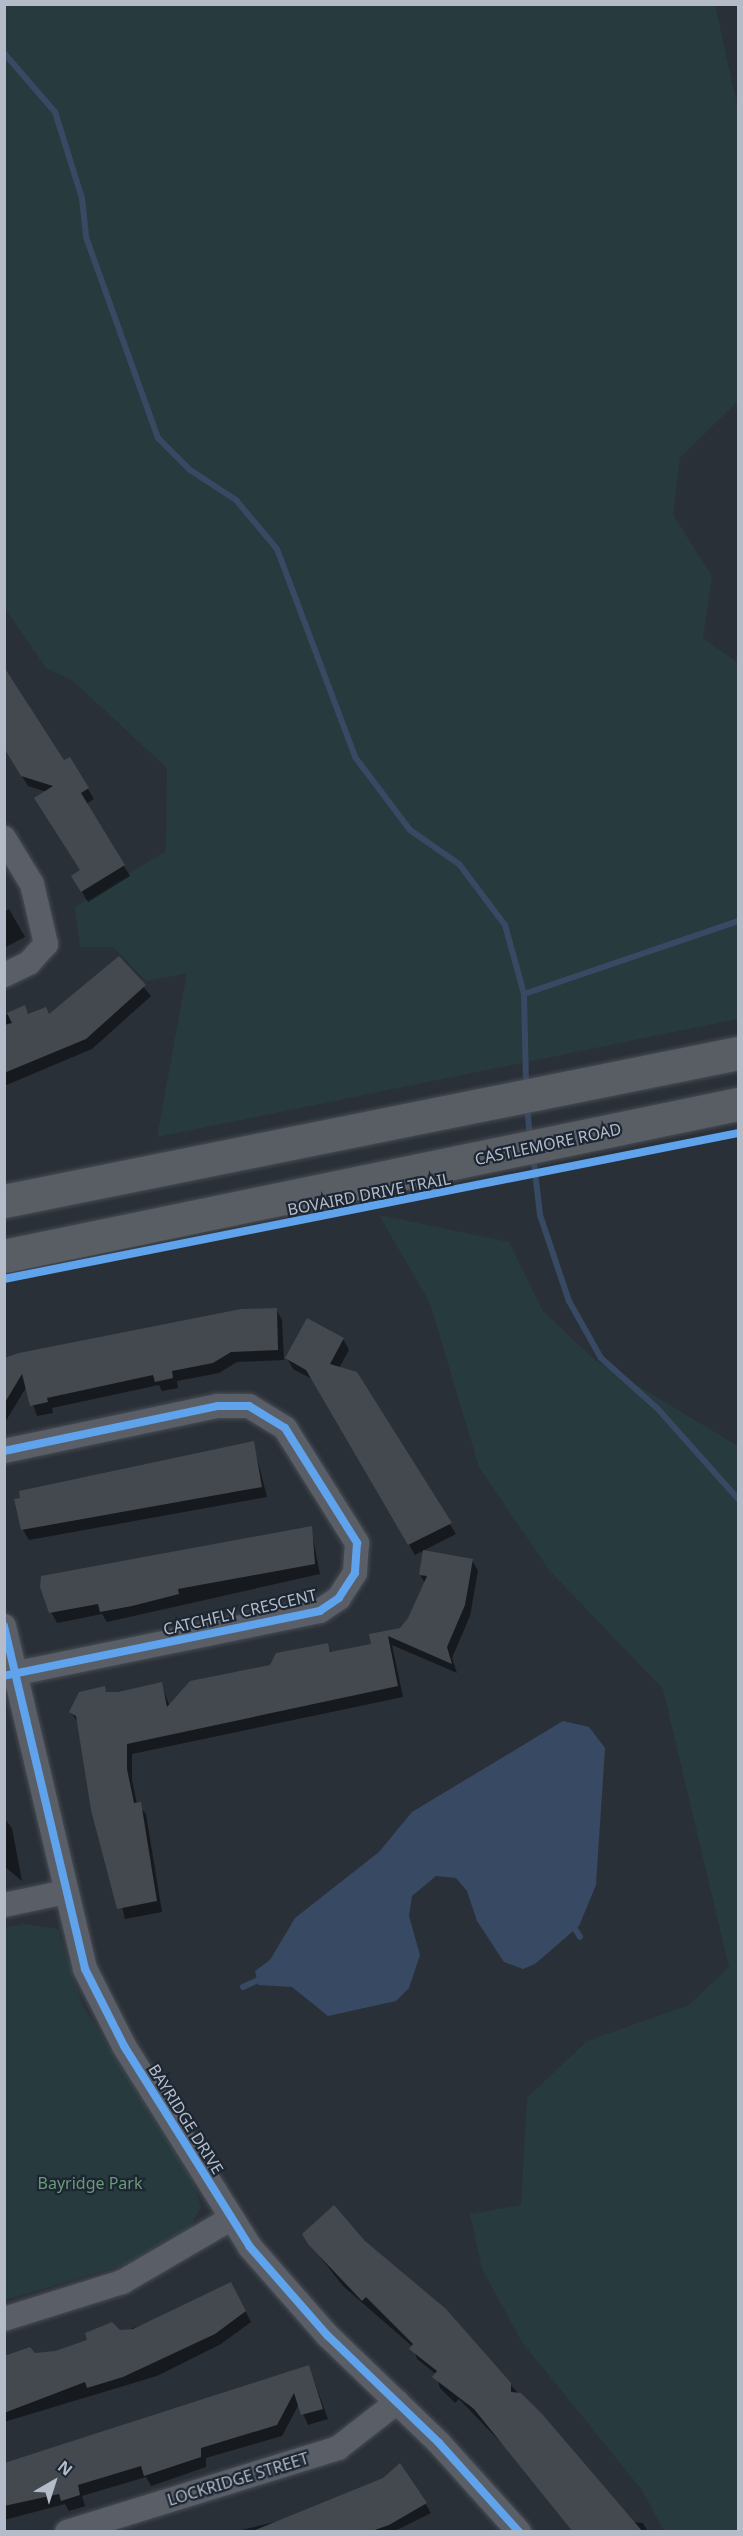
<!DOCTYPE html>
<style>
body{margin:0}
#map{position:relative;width:743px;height:2536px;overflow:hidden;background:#2a3038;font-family:"Noto Sans",sans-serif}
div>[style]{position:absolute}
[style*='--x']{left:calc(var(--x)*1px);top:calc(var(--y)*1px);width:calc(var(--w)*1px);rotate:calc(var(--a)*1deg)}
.green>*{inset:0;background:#273a3e}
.water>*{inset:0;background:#384963}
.shadow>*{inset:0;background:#0007}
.stream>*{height:6px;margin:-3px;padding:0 3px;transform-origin:3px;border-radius:3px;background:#384963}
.building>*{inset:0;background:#444950}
.roads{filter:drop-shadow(0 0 2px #484c53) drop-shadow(0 0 2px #484c53)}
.minor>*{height:24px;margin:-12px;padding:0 12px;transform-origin:12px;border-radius:12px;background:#5a5e66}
.secondary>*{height:33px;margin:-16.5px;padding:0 16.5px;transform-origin:16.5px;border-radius:16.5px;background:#595d64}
.cycleway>*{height:8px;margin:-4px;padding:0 4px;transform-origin:4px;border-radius:4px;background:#60a3ed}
span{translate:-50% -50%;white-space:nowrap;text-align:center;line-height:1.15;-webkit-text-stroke:4.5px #1d2633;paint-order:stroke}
.street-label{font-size:16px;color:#b4bcc9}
.park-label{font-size:16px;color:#6b9a76}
.frame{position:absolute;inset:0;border:6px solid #b4bcc9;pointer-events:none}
.north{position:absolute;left:24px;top:2452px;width:60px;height:60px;-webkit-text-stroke:4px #1d2633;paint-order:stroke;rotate:39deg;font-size:16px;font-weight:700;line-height:24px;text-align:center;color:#b4bcc9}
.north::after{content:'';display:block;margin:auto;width:21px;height:27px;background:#b4bcc9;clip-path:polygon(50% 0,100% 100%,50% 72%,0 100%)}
</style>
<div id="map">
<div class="green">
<div style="clip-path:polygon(4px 5px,715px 5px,738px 109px,738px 401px,680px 458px,673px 515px,712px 576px,703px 638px,738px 663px,738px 1019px,157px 1137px,187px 973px,146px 981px,113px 947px,80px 947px,75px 907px,166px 851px,167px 768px,72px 680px,46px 668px,5px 608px)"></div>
<div style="clip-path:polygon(379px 1215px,509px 1242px,543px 1311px,595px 1360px,738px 1446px,738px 2531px,664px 2531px,642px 2490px,522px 2342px,482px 2269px,470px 2214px,521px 2205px,527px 2098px,587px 2041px,689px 2005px,729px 1967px,663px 1689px,549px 1570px,479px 1467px,430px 1303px)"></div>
<div style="clip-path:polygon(24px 1924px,58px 1929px,83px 2006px,194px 2183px,201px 2207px,190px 2227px,121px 2266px,5px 2300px,5px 1928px)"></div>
</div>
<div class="water">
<div style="clip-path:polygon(563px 1721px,589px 1727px,605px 1748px,596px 1885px,579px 1926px,535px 1964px,523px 1969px,504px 1962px,477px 1921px,467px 1891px,456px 1878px,436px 1876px,412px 1896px,409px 1916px,420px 1955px,409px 1988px,396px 2001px,328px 2016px,292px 1987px,258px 1985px,255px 1971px,270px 1960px,295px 1918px,379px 1852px,412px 1812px)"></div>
</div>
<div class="shadow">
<div style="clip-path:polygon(4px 747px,64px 762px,70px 759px,94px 799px,86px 804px,130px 876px,88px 902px,73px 877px,82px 871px,47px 792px,28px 786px)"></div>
<div style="clip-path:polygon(9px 909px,25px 937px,4px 948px,4px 912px)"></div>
<div style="clip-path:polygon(119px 958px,151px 996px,92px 1049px,4px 1086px,4px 1016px,24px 1007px,29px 1015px,49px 1015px)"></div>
<div style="clip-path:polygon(276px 1309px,282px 1320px,284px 1360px,237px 1362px,219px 1373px,177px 1381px,178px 1388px,162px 1391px,159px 1385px,52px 1408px,53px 1413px,37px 1416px,27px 1386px,4px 1424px,4px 1360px)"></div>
<div style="clip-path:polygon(343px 1339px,349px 1350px,339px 1368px,356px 1373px,456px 1534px,415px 1555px,314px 1380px,293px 1369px,287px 1358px)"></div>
<div style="clip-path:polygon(253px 1442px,267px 1497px,29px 1540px,23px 1530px,16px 1500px)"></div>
<div style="clip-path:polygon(311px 1528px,320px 1574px,107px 1622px,102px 1614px,57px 1623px,51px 1612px)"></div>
<div style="clip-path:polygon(472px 1560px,478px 1571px,470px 1616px,452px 1658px,457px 1673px,392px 1645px,403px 1697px,132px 1754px,132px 1780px,137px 1804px,146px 1814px,162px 1912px,125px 1919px,79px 1724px,71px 1712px,104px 1688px,107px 1693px,119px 1693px,161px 1684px,170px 1707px,327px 1645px,332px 1653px,373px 1645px,370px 1635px,401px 1629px,409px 1619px,425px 1583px,420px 1575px)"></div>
<div style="clip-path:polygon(4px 1818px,12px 1828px,22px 1881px,4px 1866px)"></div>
<div style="clip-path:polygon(364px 2242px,510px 2384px,632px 2522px,643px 2523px,648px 2532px,576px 2532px,508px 2450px,459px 2399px,455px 2403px,440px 2388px,436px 2374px,417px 2359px,413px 2347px,343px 2286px,310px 2244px)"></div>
<div style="clip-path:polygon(237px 2295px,251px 2322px,221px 2344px,157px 2376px,4px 2422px,4px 2357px,55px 2353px)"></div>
<div style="clip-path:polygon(309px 2367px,328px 2419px,308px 2425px,299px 2404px,282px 2436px,206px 2458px,206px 2467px,151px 2486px,146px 2477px,82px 2496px,85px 2506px,69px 2511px,65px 2504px,4px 2520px,4px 2463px)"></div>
<div style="clip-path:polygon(425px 2503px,431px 2513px,393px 2532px,233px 2532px,304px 2515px)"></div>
</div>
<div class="stream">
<div style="--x:4;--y:53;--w:78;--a:49.2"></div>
<div style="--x:55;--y:112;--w:90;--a:72.6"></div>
<div style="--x:82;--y:198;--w:39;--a:84"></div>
<div style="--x:86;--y:237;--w:214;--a:70.3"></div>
<div style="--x:158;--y:438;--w:45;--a:45"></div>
<div style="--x:190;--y:470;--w:55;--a:33.1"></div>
<div style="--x:236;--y:500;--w:64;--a:50.1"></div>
<div style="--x:277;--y:549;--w:222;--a:69.4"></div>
<div style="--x:355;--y:757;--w:91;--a:53"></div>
<div style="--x:410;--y:830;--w:60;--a:34.8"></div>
<div style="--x:459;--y:864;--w:76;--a:53"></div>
<div style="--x:505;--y:925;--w:72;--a:74.6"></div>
<div style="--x:524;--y:994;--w:91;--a:88.7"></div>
<div style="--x:524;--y:994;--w:226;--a:-18.8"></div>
<div style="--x:527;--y:1104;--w:32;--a:85"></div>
<div style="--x:533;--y:1155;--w:60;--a:83.3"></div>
<div style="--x:540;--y:1215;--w:91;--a:71.4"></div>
<div style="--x:569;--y:1301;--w:65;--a:60.7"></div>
<div style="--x:601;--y:1358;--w:75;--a:41.8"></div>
<div style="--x:657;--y:1408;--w:122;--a:48.3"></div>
<div style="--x:572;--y:1924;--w:15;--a:58"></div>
<div style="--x:243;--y:1987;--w:23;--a:-25"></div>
</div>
<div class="building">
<div style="clip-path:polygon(4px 667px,64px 760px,70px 757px,89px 788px,81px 793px,125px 865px,81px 892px,71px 876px,80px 870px,34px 798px,53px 786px,21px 776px,4px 748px)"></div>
<div style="clip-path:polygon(119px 956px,146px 985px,86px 1039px,4px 1073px,4px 1025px,12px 1023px,7px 1013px,25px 1005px,28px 1014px,46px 1007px,49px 1014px)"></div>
<div style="clip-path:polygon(277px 1308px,278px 1350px,231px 1352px,213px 1363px,172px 1371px,173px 1378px,155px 1382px,153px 1375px,47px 1398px,48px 1402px,30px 1406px,22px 1374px,4px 1404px,4px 1358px,19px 1353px,241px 1309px)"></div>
<div style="clip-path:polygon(307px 1318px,344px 1338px,330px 1364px,357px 1372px,452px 1523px,408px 1545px,306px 1370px,285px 1358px)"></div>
<div style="clip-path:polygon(254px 1441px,262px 1487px,21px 1530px,14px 1499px,20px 1498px,19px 1491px)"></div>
<div style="clip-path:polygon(312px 1526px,315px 1564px,178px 1589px,179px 1594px,132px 1606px,100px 1612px,98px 1604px,49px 1613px,40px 1587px,41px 1576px)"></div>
<div style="clip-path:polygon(423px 1550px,473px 1559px,465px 1605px,447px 1647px,452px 1664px,388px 1636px,398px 1686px,127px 1744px,127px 1769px,134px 1803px,141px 1802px,157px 1901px,117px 1909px,91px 1810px,76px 1716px,69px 1712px,79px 1692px,105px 1686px,106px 1692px,118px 1692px,162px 1682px,167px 1707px,190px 1681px,270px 1665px,276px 1653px,328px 1643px,330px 1652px,371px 1644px,369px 1634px,400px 1628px,408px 1618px,427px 1576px,419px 1575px)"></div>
<div style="clip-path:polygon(334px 2205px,365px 2241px,446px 2309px,511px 2383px,511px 2392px,521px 2393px,543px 2415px,643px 2532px,573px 2532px,474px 2409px,432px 2377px,437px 2371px,409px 2349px,413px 2344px,366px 2297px,362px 2301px,308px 2244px,302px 2234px)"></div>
<div style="clip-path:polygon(231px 2282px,246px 2311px,215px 2334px,123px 2377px,87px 2388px,85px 2382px,4px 2413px,4px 2356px,30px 2347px,35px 2353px,55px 2351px,87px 2340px,85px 2333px,112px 2322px,120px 2330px,133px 2329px)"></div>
<div style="clip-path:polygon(309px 2365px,323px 2409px,301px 2415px,294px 2393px,277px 2425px,201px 2448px,201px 2457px,144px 2476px,141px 2466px,78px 2485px,80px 2495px,61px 2501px,59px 2494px,4px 2506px,4px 2463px)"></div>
<div style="clip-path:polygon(400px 2463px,427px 2503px,389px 2525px,369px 2532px,250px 2532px,383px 2478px)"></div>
</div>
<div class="roads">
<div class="minor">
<div style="--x:4;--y:838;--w:54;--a:58.7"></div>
<div style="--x:32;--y:884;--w:62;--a:76.9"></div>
<div style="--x:46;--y:944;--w:25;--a:132"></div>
<div style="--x:29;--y:963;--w:28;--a:154"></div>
<div style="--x:4;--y:1451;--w:219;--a:-11.9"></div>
<div style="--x:218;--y:1406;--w:31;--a:0"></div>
<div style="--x:249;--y:1406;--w:42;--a:31.4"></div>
<div style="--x:285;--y:1428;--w:136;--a:57.9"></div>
<div style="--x:357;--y:1543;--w:30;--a:94"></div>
<div style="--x:355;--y:1573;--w:30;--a:123"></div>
<div style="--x:339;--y:1598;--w:23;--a:146"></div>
<div style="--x:320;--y:1611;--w:323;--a:168.4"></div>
<div style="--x:4;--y:1626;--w:352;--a:76.7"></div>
<div style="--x:85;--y:1969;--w:86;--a:63.1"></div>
<div style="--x:124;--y:2046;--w:237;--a:57.9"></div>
<div style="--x:250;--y:2247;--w:118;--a:48.8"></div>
<div style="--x:328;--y:2336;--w:154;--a:43.9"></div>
<div style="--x:439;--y:2443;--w:120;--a:48"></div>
<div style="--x:4;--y:1905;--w:63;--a:-11.8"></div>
<div style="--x:4;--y:2319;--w:124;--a:-17.4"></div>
<div style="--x:122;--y:2282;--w:127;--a:-30.2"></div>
<div style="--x:67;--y:2532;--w:284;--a:-17.2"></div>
<div style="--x:338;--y:2448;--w:75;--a:-37.9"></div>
</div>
<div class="secondary">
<div style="--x:4;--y:1201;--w:749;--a:-11.4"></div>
<div style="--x:4;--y:1256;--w:750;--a:-11.7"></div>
</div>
</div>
<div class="cycleway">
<div style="--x:4;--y:1279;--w:748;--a:-11.25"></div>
<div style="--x:4;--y:1451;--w:219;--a:-11.9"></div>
<div style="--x:218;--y:1406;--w:31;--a:0"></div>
<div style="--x:249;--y:1406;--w:42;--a:31.4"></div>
<div style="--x:285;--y:1428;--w:136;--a:57.9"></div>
<div style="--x:357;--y:1543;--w:30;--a:94"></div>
<div style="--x:355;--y:1573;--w:30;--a:123"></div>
<div style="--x:339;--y:1598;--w:23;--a:146"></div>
<div style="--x:320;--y:1611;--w:323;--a:168.4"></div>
<div style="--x:4;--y:1626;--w:352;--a:76.7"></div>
<div style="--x:85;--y:1969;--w:86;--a:63.1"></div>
<div style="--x:124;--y:2046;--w:237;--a:57.9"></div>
<div style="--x:250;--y:2247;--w:118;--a:48.8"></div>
<div style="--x:328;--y:2336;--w:154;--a:43.9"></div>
<div style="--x:439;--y:2443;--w:120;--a:48"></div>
</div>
<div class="street-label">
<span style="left:548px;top:1144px;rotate:-12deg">CASTLEMORE ROAD</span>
<span style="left:369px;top:1194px;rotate:-11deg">BOVAIRD DRIVE TRAIL</span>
<span style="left:240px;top:1612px;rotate:-13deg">CATCHFLY CRESCENT</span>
<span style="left:186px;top:2119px;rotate:58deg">BAYRIDGE DRIVE</span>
<span style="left:238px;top:2479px;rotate:-17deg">LOCKRIDGE STREET</span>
</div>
<div class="park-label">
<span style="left:90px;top:2183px">Bayridge Park</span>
</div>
<div class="frame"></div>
<div class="north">N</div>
</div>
